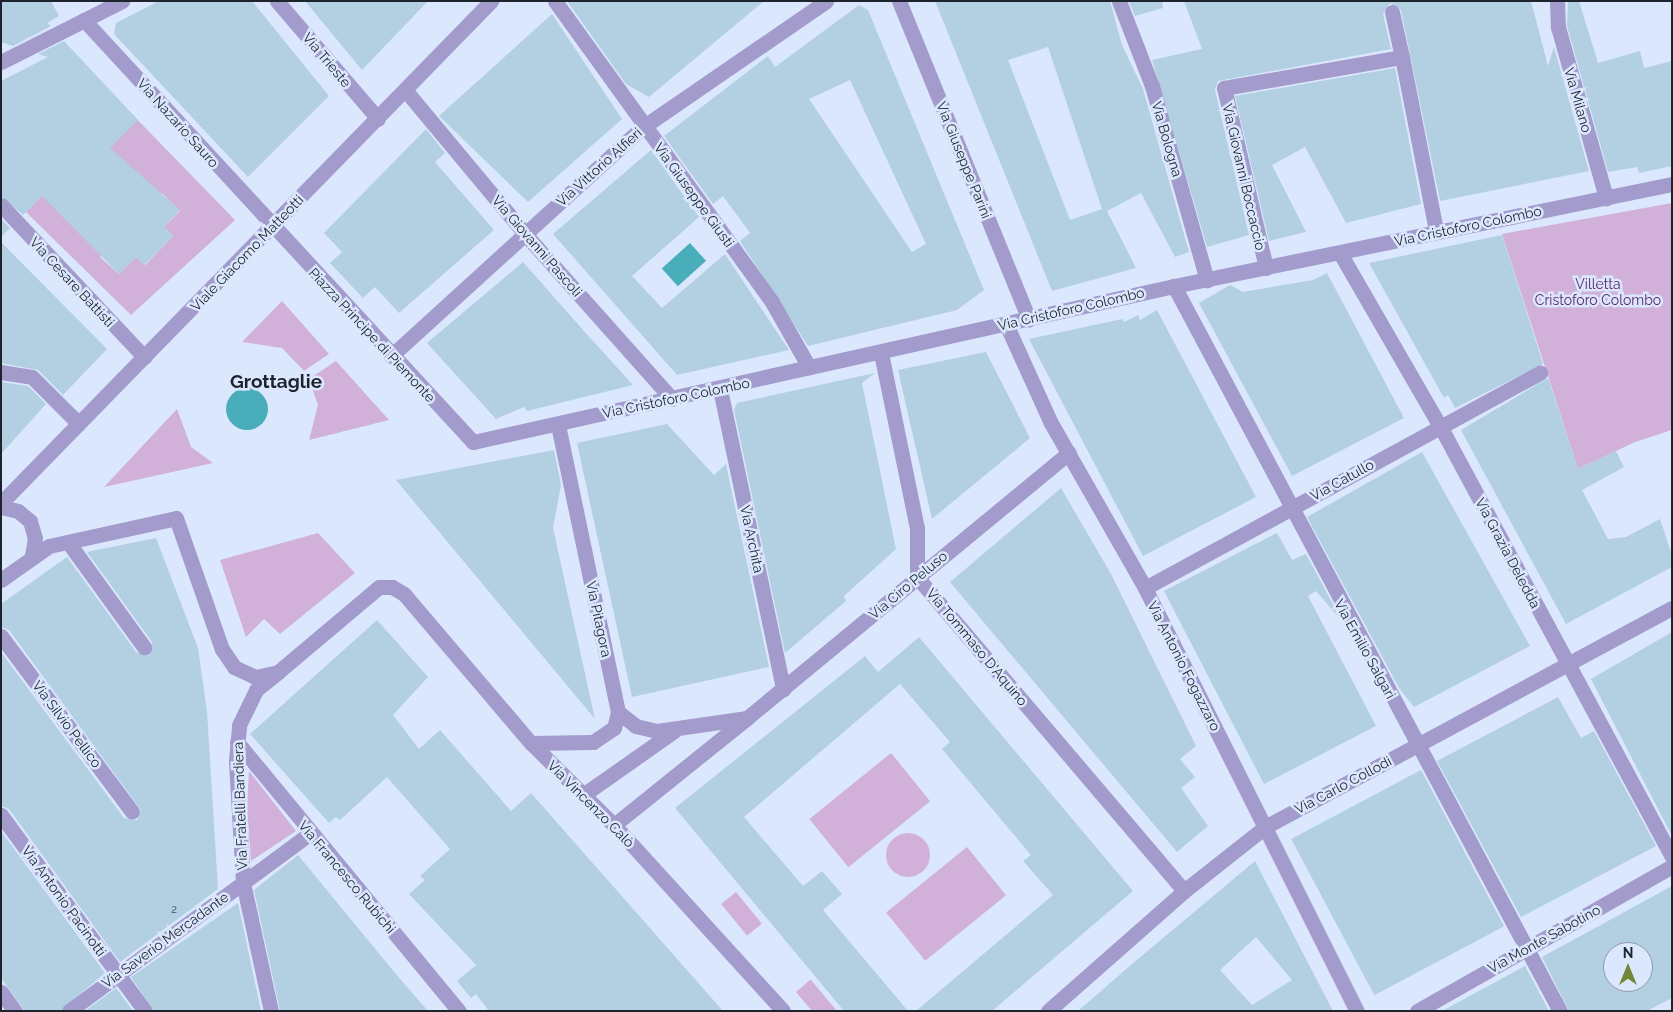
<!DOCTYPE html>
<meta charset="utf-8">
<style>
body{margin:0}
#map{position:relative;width:1673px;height:1012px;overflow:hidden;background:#dbe7fd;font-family:Raleway,sans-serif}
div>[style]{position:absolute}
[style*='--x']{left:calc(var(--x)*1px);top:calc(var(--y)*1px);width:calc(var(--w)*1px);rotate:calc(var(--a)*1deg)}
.green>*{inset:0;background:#d1b0da;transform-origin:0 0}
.round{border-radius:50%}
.water>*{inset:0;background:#4aaeba;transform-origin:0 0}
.building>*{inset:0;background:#b2d0e2;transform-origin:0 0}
.minor>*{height:15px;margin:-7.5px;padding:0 7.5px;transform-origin:7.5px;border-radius:7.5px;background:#a29bcb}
span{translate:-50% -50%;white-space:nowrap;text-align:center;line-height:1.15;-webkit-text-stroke:5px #dbe7fd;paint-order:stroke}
.number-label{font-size:11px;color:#434f5b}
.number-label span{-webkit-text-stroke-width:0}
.street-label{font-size:14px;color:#1e242e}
.park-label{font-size:14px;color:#5d276b}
.district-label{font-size:19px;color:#1e242e;font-weight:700}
.frame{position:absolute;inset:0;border:2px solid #1e242e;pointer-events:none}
.north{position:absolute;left:1603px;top:942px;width:50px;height:50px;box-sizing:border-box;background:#dbe7fd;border:1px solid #8f99aa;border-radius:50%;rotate:0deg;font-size:14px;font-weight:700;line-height:20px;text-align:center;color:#1e242e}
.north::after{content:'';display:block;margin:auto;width:18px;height:22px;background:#718637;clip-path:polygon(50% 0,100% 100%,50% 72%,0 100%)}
</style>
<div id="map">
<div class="green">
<div style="clip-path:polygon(evenodd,126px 108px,235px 220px,131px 315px,26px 212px,126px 108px,162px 193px,180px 211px,164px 227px,173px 236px,145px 265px,136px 257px,119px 274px,100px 257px,162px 193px)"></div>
<div style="clip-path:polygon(1672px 203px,1672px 430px,1635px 442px,1578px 469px,1502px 234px)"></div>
<div style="clip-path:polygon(282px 301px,329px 354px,304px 371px,282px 348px,242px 342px)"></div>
<div style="clip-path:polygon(336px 361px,389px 420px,309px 440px,318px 405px,309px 379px)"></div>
<div style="clip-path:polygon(177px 409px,191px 447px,213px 463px,104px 487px)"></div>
<div style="clip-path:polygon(318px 533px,355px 573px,280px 634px,264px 619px,246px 637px,220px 560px)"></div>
<div style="left:891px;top:753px;width:62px;height:105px;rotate:51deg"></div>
<div style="clip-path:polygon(249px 771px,296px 831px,251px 861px,247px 808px)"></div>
<div class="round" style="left:886px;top:833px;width:44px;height:44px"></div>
<div style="left:967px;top:847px;width:62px;height:104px;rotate:51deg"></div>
<div style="left:736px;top:892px;width:41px;height:19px;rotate:51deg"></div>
<div style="clip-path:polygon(810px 980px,811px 980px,837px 1011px,812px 1011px,796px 992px)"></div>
</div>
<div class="water">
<div style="left:690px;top:243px;width:24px;height:38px;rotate:48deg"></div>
<div class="round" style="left:226px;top:388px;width:42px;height:42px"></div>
</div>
<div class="building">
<div style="clip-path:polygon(1px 1px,51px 1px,59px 16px,47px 23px,51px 26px,13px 46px,1px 42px)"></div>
<div style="clip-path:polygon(159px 1px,252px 1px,329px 96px,248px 177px,114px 34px,116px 23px)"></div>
<div style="clip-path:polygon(305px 1px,428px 1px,362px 70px)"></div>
<div style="clip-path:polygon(567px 1px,764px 1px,649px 97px,626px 84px)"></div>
<div style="clip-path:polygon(evenodd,935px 1px,1110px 1px,1122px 45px,1143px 89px,1189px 252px,1175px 257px,1141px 193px,1107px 211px,1136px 268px,1052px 291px,935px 1px,1048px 47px,1102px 209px,1070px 220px,1008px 60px,1048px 47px)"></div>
<div style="clip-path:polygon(1129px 1px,1162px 1px,1163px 8px,1135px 16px)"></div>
<div style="clip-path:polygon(1184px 1px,1531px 1px,1548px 66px,1554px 47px,1589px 171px,1440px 201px,1401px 10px,1390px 3px,1383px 14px,1391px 49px,1218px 81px,1215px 90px,1249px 235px,1207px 247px,1152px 60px,1202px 49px)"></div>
<div style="clip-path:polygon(1568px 1px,1579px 1px,1598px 63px,1640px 51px,1644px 68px,1672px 61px,1672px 166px,1639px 173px,1637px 167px,1608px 172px,1567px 26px)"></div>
<div style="clip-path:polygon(evenodd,859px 5px,868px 10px,984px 290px,957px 310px,808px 346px,740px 241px,750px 233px,723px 196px,713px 204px,664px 136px,768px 56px,775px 67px,859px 5px,850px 80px,926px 244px,912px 252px,809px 99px,850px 80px)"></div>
<div style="clip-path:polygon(552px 14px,622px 119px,528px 202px,439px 116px)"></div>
<div style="clip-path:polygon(64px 41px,138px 120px,110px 148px,180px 210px,164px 227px,173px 236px,144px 265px,136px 257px,119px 274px,42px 196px,23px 215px,1px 196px,1px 81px,48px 57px,38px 54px)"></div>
<div style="clip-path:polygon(1395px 68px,1421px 204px,1346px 223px,1305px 147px,1272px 165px,1306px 232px,1269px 241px,1235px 96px)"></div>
<div style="clip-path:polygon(426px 129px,445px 153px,435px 162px,494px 230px,399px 313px,375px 287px,363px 298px,330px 263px,342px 252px,324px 233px)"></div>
<div style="clip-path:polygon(651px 150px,699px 217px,632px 276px,662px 308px,725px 254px,789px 350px,677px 375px,553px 234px)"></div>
<div style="clip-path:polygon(1px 219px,10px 228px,1px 237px)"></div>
<div style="clip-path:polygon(1502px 235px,1543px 364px,1455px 408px,1448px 395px,1444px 398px,1369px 263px)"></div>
<div style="clip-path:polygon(1px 242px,107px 349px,63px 395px,38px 370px,1px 363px)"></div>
<div style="clip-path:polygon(523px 262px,584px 331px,633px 385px,527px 411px,524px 407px,496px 419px,427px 343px)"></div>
<div style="clip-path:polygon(1327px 273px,1404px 418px,1292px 476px,1199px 303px,1230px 285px,1243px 292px,1313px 280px)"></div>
<div style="clip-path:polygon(1157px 310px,1256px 497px,1143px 556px,1029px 339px,1122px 319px,1124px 322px,1138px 315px,1140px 320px)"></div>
<div style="clip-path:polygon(986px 352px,1030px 438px,932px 519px,898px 370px)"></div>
<div style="clip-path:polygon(875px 373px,862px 383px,896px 549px,844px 596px,846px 601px,785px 653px,734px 410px,737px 403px)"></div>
<div style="clip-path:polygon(1548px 378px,1578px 469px,1616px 451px,1624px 467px,1582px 490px,1608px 539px,1626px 537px,1660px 519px,1672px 555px,1672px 567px,1566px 624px,1461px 430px)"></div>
<div style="clip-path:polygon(1px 382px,28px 386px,46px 404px,1px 454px)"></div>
<div style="clip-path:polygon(667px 424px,714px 475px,726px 464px,769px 667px,632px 697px,577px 443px)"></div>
<div style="clip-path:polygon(554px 450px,561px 485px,553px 528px,595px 719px,396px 480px)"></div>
<div style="clip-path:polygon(1422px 452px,1530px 646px,1414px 707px,1399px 688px,1307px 517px)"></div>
<div style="clip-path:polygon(1061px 488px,1111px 574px,1196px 746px,1180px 759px,1195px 777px,1181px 788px,1208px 826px,1177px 852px,950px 582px)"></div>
<div style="clip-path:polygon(1277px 533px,1292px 560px,1306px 554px,1342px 621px,1316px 591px,1308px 596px,1376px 726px,1264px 784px,1164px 591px)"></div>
<div style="clip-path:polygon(156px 538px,198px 648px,207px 711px,218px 889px,120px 962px,9px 809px,1px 806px,1px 652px,124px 818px,137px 820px,141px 810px,9px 630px,1px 627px,1px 604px,67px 557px,136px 652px,149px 655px,152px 642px,87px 552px)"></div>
<div style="clip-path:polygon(377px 620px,428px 677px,393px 715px,419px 749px,440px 730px,511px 811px,531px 793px,723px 1011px,489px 1011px,476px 994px,471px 998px,457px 981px,476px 965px,409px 894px,425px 880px,420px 876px,450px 849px,387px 777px,340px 820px,336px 817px,329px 823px,250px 734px)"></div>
<div style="clip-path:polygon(1672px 632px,1672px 836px,1591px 679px)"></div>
<div style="clip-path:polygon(919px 637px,1133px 891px,992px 1011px,916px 1011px,1053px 895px,1023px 861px,1031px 855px,942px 749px,950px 742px,900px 684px,744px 817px,803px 886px,822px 871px,842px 894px,823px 910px,908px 1011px,844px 1011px,675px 808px,865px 656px,878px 672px)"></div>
<div style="clip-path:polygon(1558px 697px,1581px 738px,1594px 731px,1656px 846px,1521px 917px,1437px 761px)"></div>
<div style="left:1421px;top:770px;width:177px;height:147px;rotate:62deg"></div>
<div style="clip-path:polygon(1px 831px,105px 973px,60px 1011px,25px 1011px,1px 978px)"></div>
<div style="clip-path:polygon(298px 855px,395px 973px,428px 1011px,280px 1011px,254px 890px)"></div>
<div style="clip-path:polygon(evenodd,1255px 861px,1333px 1011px,1078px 1011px,1132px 964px,1255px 861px,1256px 937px,1292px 980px,1252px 1005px,1220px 970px,1256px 937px)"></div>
<div style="clip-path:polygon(evenodd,1672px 886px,1672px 998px,1647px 1011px,1569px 1011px,1542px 957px,1672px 886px,1613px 952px,1643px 952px,1643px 982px,1613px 982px,1613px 952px)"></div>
<div style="clip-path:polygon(238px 903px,261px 1011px,154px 1011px,131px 977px)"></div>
<div style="clip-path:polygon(1525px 966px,1549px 1011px,1442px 1011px)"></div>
<div style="clip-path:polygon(116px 988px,133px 1011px,85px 1011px)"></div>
</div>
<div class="minor">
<div style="--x:277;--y:1;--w:155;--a:49.4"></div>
<div style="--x:555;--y:1;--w:371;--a:54.2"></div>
<div style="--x:772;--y:302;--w:75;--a:60.4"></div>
<div style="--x:899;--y:1;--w:344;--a:67.8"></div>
<div style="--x:1119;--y:1;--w:91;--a:68.8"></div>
<div style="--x:1152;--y:86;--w:202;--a:74.2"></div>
<div style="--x:1557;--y:1;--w:26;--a:88"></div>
<div style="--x:1558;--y:27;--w:178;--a:74.3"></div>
<div style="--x:1392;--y:12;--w:46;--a:77.5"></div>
<div style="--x:84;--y:20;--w:574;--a:47.33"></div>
<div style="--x:473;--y:442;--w:718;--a:-12.55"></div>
<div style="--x:1174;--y:286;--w:508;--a:-11.58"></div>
<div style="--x:1;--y:62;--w:136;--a:-26.8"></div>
<div style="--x:406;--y:91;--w:186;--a:50.2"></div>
<div style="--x:525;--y:234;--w:221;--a:48.3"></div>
<div style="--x:1;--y:205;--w:209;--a:46.7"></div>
<div style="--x:1340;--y:253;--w:200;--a:60"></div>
<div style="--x:1440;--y:426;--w:489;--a:61.7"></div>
<div style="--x:1266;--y:268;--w:185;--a:-103.1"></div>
<div style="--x:1224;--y:88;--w:181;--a:-9.9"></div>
<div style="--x:1402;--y:57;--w:177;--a:78.9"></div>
<div style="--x:1174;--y:286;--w:821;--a:61.97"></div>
<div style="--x:1006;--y:324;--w:109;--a:65.6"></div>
<div style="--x:1051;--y:423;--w:190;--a:60.3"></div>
<div style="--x:1145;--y:588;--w:473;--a:63.4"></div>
<div style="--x:881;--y:353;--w:179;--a:78.4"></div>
<div style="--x:917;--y:528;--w:49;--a:90"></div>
<div style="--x:917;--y:577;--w:412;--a:49.6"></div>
<div style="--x:391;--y:356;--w:341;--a:-42.3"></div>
<div style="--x:643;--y:127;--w:222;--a:-34.5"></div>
<div style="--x:1;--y:372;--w:31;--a:9"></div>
<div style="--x:32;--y:377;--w:66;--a:45"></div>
<div style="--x:720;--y:389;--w:307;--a:78.1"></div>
<div style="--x:1;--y:503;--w:702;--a:-45.69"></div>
<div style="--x:1;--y:507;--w:17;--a:13"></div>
<div style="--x:18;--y:511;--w:16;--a:40"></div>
<div style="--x:30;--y:521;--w:18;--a:74"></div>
<div style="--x:35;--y:538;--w:17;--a:100"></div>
<div style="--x:68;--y:542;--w:130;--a:54.1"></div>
<div style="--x:1;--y:580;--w:59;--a:-35.3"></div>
<div style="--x:49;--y:546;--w:130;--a:-12.4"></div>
<div style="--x:176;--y:518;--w:139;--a:70.7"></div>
<div style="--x:222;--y:649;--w:22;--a:56"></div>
<div style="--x:234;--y:667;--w:23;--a:25"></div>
<div style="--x:255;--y:677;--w:24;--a:-12"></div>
<div style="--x:278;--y:672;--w:132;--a:-40.1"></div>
<div style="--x:379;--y:587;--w:13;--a:0"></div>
<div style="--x:392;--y:587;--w:14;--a:30"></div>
<div style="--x:404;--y:594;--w:196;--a:49.6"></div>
<div style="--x:531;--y:743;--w:117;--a:44.7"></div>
<div style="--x:614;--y:825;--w:251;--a:47.7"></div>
<div style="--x:1145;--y:588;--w:450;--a:-28.6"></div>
<div style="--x:1;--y:636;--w:219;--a:53.3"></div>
<div style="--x:747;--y:718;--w:417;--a:-39.5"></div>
<div style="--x:237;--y:742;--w:349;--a:50.5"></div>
<div style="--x:531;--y:743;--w:62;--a:-0.9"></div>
<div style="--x:593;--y:742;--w:25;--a:-34"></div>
<div style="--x:614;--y:728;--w:16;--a:-76"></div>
<div style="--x:618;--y:712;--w:294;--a:-101.8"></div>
<div style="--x:583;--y:795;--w:111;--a:-35.1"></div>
<div style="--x:1;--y:815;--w:243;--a:53.7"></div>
<div style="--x:614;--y:825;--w:171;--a:-38.8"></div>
<div style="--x:747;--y:718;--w:91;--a:171.8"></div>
<div style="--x:657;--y:731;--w:22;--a:-167"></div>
<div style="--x:636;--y:726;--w:23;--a:-142"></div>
<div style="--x:1;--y:992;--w:24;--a:54"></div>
<div style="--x:69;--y:1011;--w:298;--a:-36.4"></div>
<div style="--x:271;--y:1011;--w:131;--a:-102.3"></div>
<div style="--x:243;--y:883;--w:122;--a:-93.3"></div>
<div style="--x:236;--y:761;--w:36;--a:-85"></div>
<div style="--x:239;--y:725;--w:39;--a:-64"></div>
<div style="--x:256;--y:690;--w:26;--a:-39"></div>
<div style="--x:1048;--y:1011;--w:181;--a:-41.4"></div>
<div style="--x:1184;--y:891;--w:103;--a:-38.3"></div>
<div style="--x:1265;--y:827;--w:462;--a:-28.3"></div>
<div style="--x:1417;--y:1011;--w:293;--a:-29.6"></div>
</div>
<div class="number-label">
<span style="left:174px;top:910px">2</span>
</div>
<div class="street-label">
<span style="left:327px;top:60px;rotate:50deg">Via Trieste</span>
<span style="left:1578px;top:100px;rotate:74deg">Via Milano</span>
<span style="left:178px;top:123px;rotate:48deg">Via Nazario Sauro</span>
<span style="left:1167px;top:139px;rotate:74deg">Via Bologna</span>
<span style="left:964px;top:160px;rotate:68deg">Via Giuseppe Parini</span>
<span style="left:599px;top:167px;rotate:-42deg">Via Vittorio Alfieri</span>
<span style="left:1244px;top:177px;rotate:77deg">Via Giovanni Boccaccio</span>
<span style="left:694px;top:195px;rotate:54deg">Via Giuseppe Giusti</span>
<span style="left:1468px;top:226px;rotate:-12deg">Via Cristoforo Colombo</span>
<span style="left:537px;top:246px;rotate:49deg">Via Giovanni Pascoli</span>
<span style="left:247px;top:253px;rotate:-46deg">Viale Giacomo Matteotti</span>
<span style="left:72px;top:282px;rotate:47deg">Via Cesare Battisti</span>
<span style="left:1071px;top:309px;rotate:-13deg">Via Cristoforo Colombo</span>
<span style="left:372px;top:335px;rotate:47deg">Piazza Principe di Piemonte</span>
<span style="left:676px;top:398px;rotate:-12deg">Via Cristoforo Colombo</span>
<span style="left:1342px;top:480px;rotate:-29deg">Via Catullo</span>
<span style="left:752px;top:539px;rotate:78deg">Via Archita</span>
<span style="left:1508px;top:553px;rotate:62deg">Via Grazia Deledda</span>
<span style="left:908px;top:585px;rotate:-40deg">Via Ciro Peluso</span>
<span style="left:599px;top:619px;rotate:78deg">Via Pitagora</span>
<span style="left:977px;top:647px;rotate:50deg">Via Tommaso D'Aquino</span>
<span style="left:1365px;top:649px;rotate:61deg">Via Emilio Salgari</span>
<span style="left:1184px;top:666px;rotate:63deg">Via Antonio Fogazzaro</span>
<span style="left:67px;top:724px;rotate:53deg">Via Silvio Pellico</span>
<span style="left:1343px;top:785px;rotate:-28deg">Via Carlo Collodi</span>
<span style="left:591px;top:804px;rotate:45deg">Via Vincenzo Calò</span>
<span style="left:240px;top:806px;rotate:-92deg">Via Fratelli Bandiera</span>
<span style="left:347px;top:877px;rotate:50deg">Via Francesco Rubichi</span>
<span style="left:64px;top:901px;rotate:54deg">Via Antonio Pacinotti</span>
<span style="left:1544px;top:939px;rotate:-29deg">Via Monte Sabotino</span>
<span style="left:165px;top:940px;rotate:-36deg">Via Saverio Mercadante</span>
</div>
<div class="park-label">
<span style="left:1598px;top:292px">Villetta<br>Cristoforo Colombo</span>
</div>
<div class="district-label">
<span style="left:276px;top:382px">Grottaglie</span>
</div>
<div class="frame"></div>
<div class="north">N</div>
</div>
